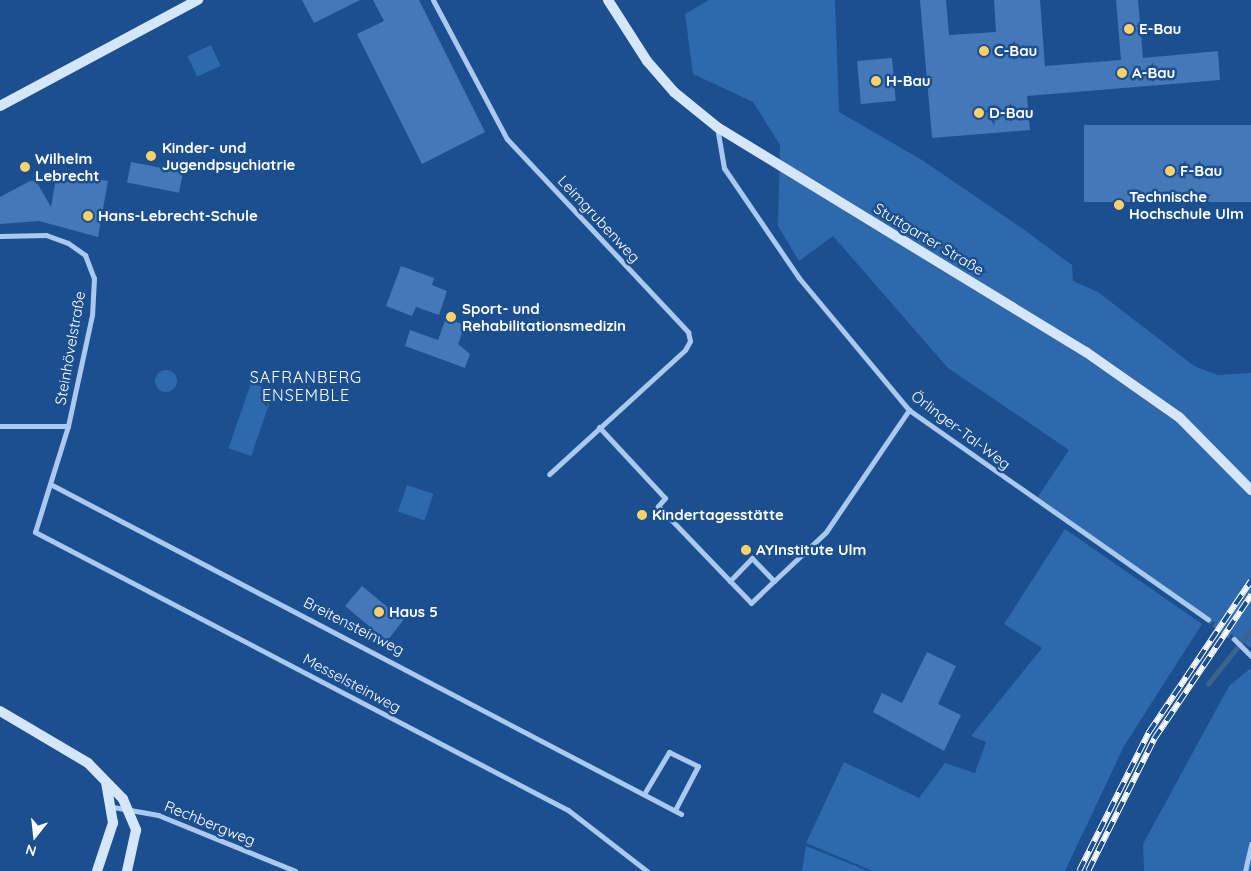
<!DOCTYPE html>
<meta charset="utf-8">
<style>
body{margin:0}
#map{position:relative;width:1251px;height:871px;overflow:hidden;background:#1b4f8f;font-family:Quicksand,sans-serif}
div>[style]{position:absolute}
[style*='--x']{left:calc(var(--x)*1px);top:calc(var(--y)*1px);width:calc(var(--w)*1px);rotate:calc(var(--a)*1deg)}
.green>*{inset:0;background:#2e69ad;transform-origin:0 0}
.round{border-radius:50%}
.stream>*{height:4.5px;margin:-2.25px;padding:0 2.25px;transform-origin:2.25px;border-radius:2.25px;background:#3c6290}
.building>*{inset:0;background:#4478b7;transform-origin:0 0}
.street-tunnel>*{height:5px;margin-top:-2.5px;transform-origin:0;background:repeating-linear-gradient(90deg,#3d69a0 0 5px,transparent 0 7.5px)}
.street>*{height:5px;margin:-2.5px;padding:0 2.5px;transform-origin:2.5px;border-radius:2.5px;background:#a9c9ee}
.secondary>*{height:10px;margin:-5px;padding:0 5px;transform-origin:5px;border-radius:5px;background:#d6e6fa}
.rail>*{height:5.5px;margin-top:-2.75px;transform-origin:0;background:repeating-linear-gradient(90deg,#1b4f8f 0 11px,#fff 0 22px);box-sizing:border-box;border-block:1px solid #fff}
.dots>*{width:14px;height:14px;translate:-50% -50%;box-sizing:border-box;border:2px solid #1b4f8f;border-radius:50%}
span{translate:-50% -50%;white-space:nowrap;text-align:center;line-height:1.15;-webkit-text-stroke:5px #1b4f8f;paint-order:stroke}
.poi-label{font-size:15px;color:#fff;font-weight:700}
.left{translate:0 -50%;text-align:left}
.street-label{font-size:15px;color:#fff}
.neighbourhood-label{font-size:16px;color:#fff;letter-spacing:1px}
.north{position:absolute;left:10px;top:811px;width:50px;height:50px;-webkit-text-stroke:4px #1b4f8f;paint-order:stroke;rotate:196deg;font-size:14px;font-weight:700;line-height:20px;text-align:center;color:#fff}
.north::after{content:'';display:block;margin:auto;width:18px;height:22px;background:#fff;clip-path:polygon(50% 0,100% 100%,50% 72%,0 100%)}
</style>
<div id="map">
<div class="green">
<div style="clip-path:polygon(709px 0,835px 0,839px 112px,922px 160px,1023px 229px,1072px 265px,1073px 281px,1098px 292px,1194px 366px,1218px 375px,1251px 373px,1251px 648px,1037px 498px,1069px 450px,948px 368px,833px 236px,799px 261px,778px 226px,780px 145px,753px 102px,693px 74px,685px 14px)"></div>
<div style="left:211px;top:45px;width:23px;height:26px;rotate:65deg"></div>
<div class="round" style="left:155px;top:370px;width:22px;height:22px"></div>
<div style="left:251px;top:383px;width:24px;height:69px;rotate:19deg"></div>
<div style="left:407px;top:485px;width:28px;height:28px;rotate:19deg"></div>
<div style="clip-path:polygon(1065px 529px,1202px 624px,1124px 746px,1065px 871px,873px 871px,806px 843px,844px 762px,919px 798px,945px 763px,975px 773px,986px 742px,971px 736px,1042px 648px,1004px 624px)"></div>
<div style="clip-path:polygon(1251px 668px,1251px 871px,1144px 871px,1143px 844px,1229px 686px)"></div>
<div style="clip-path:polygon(806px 846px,868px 871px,802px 871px)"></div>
</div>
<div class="stream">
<div style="--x:1208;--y:684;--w:69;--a:-51.5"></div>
</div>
<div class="building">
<div style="clip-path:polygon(302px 0,360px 0,314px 23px)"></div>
<div style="clip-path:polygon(373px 0,419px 0,485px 132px,422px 164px,357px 34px,384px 21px)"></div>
<div style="clip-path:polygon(920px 0,946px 0,949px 35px,996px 32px,994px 0,1040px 0,1045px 66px,1121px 60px,1116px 0,1138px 0,1143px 58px,1218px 51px,1220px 80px,1027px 96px,1030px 130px,932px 138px)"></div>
<div style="left:892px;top:58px;width:43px;height:35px;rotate:85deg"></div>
<div style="left:1251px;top:125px;width:77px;height:167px;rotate:90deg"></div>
<div style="left:131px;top:162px;width:53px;height:21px;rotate:11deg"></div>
<div style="clip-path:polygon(57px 172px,108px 181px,98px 237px,39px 221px,0 224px,0 197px,30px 181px,36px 181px,51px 207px)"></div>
<div style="clip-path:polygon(401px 266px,434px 278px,432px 285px,447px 291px,439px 315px,416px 307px,412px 316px,386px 306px)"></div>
<div style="clip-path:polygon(446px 318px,465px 325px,458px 344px,470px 354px,465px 368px,405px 346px,410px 330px,438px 340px)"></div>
<div style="clip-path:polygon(362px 586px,391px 610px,396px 605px,408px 614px,387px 641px,345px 606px)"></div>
<div style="clip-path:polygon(927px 652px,956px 666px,938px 704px,961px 715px,944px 751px,873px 712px,882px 693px,902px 703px)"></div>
</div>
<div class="street-tunnel">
<div style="--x:1208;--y:619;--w:33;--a:38"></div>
</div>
<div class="street">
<div style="--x:433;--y:0;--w:157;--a:62"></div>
<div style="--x:507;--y:139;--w:265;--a:46.8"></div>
<div style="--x:688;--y:332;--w:9;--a:77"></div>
<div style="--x:690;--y:341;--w:10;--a:119"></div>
<div style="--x:685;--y:350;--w:184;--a:137.6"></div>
<div style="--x:717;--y:127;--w:42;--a:80.3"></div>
<div style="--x:724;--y:168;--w:133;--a:55.7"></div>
<div style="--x:799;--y:278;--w:172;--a:50.2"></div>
<div style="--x:909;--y:410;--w:365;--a:35"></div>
<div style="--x:0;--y:236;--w:46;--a:-1.2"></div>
<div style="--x:46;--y:235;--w:23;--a:20"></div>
<div style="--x:68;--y:243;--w:21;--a:35"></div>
<div style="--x:85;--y:255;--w:25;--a:69"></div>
<div style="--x:94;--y:278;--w:37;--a:93"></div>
<div style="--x:92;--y:315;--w:114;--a:102.2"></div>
<div style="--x:68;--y:426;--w:111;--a:107.3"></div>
<div style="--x:35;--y:532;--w:601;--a:27.55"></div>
<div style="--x:568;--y:810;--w:100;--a:37.7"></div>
<div style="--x:0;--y:426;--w:68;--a:0"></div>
<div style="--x:599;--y:427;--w:97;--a:47.1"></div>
<div style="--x:665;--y:498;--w:11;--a:131"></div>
<div style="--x:658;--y:506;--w:104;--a:46.2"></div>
<div style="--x:730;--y:581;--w:30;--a:46"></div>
<div style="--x:751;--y:603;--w:32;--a:-44"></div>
<div style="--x:774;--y:581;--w:32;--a:-134"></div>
<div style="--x:752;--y:558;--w:32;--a:134"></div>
<div style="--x:52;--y:485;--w:710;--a:27.61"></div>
<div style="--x:774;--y:581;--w:71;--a:-43.3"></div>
<div style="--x:826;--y:532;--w:148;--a:-55.8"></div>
<div style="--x:1234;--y:639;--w:24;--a:45"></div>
<div style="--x:644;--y:794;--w:49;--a:-59.2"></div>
<div style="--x:669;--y:752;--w:32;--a:26"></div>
<div style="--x:698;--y:766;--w:50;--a:117.6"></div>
<div style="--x:113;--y:807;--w:46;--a:10.1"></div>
<div style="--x:158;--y:815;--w:148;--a:22.2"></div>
<div style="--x:1245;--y:871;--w:28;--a:-77"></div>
</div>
<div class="secondary">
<div style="--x:608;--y:0;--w:72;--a:57.4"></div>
<div style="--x:647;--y:61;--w:41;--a:48.9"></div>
<div style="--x:674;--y:92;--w:55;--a:39.1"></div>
<div style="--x:717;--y:127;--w:432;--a:31.4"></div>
<div style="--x:1086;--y:352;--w:113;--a:35"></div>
<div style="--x:1179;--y:417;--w:103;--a:45.4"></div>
<div style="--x:0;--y:106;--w:225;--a:-28.2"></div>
<div style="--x:0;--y:711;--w:102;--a:30.6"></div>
<div style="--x:88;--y:763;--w:50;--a:45.8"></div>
<div style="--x:123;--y:799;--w:34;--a:67"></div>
<div style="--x:136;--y:830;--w:42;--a:102.4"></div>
<div style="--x:97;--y:871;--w:51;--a:-71.6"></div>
<div style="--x:113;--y:823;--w:42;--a:-99.7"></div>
</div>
<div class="rail">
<div style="--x:1079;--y:871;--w:156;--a:-63.3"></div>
<div style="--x:1149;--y:732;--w:182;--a:-56"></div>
<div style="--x:1088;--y:871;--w:148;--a:-63.4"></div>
<div style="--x:1154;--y:739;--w:174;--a:-56"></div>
</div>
<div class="dots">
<div style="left:1129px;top:29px;background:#ffd166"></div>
<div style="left:984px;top:51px;background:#ffd166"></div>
<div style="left:1122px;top:73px;background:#ffd166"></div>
<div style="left:876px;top:81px;background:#ffd166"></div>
<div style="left:979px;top:113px;background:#ffd166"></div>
<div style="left:151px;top:156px;background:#ffd166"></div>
<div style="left:25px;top:167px;background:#ffd166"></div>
<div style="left:1170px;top:171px;background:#ffd166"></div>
<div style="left:1119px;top:205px;background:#ffd166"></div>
<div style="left:88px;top:216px;background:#ffd166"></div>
<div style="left:451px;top:317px;background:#ffd166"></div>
<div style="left:642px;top:515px;background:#ffd166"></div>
<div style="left:746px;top:550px;background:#ffd166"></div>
<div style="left:379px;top:612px;background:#ffd166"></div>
</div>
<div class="poi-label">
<span class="left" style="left:1139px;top:29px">E-Bau</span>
<span class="left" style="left:994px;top:51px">C-Bau</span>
<span class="left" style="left:1132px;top:73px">A-Bau</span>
<span class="left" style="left:886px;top:81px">H-Bau</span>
<span class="left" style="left:989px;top:113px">D-Bau</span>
<span class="left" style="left:162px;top:156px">Kinder- und<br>Jugendpsychiatrie</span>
<span class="left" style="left:35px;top:167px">Wilhelm<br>Lebrecht</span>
<span class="left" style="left:1180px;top:171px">F-Bau</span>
<span class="left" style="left:1129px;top:205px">Technische<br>Hochschule Ulm</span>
<span class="left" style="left:98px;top:216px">Hans-Lebrecht-Schule</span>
<span class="left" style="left:462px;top:317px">Sport- und<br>Rehabilitationsmedizin</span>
<span class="left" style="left:652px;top:515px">Kindertagesstätte</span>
<span class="left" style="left:756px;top:550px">AYInstitute Ulm</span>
<span class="left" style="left:389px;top:612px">Haus 5</span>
</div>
<div class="street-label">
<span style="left:599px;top:219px;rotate:47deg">Leimgrubenweg</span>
<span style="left:929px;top:239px;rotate:31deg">Stuttgarter Straße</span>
<span style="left:70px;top:348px;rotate:-80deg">Steinhövelstraße</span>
<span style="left:961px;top:430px;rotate:37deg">Örlinger-Tal-Weg</span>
<span style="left:354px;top:626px;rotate:27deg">Breitensteinweg</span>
<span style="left:352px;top:683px;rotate:28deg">Messelsteinweg</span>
<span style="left:210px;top:823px;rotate:22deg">Rechbergweg</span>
</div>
<div class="neighbourhood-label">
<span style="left:306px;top:386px">SAFRANBERG<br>ENSEMBLE</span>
</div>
<div class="north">N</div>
</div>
